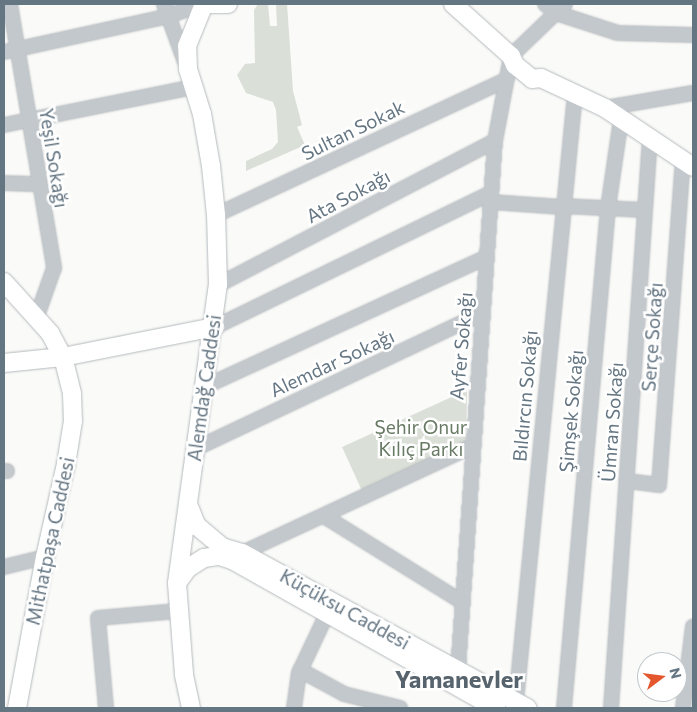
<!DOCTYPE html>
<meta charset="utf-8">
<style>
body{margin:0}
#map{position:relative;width:697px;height:712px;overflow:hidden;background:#fafaf8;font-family:Commissioner,sans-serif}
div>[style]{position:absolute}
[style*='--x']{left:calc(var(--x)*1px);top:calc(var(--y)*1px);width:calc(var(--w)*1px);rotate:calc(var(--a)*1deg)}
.green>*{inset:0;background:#dadfd7}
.roads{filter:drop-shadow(0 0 1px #b5babe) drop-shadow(0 0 1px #b5babe)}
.minor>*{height:14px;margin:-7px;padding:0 7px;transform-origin:7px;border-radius:7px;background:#c3c8cc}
.major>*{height:18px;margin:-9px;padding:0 9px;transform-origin:9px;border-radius:9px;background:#fff}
span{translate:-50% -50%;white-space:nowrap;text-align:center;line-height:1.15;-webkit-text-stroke:5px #fff;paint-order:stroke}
.street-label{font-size:19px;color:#657683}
.park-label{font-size:19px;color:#687a64}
.district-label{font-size:24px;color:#57646e;font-weight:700}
.frame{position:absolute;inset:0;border:5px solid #657683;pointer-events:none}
.north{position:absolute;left:637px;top:652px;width:50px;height:50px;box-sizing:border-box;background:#fff;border:1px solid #c1c8cd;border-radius:50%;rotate:75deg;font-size:14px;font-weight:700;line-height:20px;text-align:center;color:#657683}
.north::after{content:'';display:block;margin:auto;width:18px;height:22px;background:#e4572e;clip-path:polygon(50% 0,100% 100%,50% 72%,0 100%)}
</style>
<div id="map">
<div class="green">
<div style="clip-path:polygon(258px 4px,268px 4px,270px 26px,277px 26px,276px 4px,287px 4px,293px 91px,302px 125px,297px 127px,305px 145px,246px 171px,246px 161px,272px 149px,278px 142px,276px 110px,273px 102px,246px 93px,237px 75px,245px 64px,255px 63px,254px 10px)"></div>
<div style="clip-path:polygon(467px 390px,466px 446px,363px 493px,342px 447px)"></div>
</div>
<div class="roads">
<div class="minor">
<div style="--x:10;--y:4;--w:268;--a:80.5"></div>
<div style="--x:54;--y:268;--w:51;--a:109.5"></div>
<div style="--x:164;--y:4;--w:62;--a:70.1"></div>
<div style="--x:545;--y:4;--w:14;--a:39"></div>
<div style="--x:556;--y:13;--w:65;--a:17.9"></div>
<div style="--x:618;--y:33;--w:75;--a:1.5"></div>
<div style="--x:4;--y:52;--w:169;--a:-12.3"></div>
<div style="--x:169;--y:16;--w:35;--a:-20"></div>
<div style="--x:605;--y:108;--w:89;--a:-9.7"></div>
<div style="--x:4;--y:125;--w:194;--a:-11.3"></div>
<div style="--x:4;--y:183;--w:34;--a:2"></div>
<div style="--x:491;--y:202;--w:71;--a:4"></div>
<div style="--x:562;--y:206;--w:83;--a:2.8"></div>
<div style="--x:216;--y:215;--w:321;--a:-25"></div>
<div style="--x:218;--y:285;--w:312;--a:-27.5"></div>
<div style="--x:215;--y:327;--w:307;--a:-25.9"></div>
<div style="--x:204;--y:387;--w:311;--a:-24.7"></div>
<div style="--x:197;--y:448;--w:315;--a:-25.3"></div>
<div style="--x:4;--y:471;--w:3;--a:0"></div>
<div style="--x:627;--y:481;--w:32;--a:7"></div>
<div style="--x:659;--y:485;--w:326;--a:-85.8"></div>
<div style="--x:324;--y:516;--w:163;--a:31.9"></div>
<div style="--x:242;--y:553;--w:254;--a:-24.9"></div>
<div style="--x:4;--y:567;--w:42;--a:-13.7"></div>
<div style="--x:300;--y:670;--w:50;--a:28.6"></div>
<div style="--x:344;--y:694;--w:58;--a:14"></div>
<div style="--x:458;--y:670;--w:530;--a:-86"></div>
<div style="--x:495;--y:141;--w:86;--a:-79.3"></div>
<div style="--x:511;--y:56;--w:75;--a:-43.9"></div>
<div style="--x:516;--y:702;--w:611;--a:-84.46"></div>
<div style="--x:106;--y:708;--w:90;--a:-95.1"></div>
<div style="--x:98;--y:618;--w:80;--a:-5"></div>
<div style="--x:294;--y:708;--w:35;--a:-82"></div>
<div style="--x:299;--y:673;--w:63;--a:-64.7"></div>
<div style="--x:564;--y:708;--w:502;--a:-84.97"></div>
<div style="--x:608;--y:208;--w:90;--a:-81.7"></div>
<div style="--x:611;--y:708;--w:571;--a:-86.09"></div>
<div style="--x:683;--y:708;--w:82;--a:-83"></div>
</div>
<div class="major">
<div style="--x:206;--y:4;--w:22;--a:0"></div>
<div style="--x:453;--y:4;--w:78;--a:41.9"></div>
<div style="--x:511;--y:56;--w:10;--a:66"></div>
<div style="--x:515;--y:65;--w:22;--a:39"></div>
<div style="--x:532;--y:79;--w:9;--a:-6"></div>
<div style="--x:541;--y:78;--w:71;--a:25.1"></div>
<div style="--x:605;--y:108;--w:106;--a:33.8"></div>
<div style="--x:4;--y:282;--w:69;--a:48"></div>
<div style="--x:50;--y:333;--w:27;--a:62"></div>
<div style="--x:63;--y:357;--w:38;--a:76"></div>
<div style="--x:72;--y:394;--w:27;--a:88"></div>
<div style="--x:73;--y:421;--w:44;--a:99.2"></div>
<div style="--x:66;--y:464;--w:95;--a:102.7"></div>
<div style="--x:45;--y:557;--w:154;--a:100.5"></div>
<div style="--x:4;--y:363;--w:59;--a:-5.8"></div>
<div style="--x:63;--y:357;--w:155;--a:-11.2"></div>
<div style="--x:188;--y:504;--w:24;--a:68"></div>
<div style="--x:197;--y:526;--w:33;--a:40"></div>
<div style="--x:222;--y:547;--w:21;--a:17"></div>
<div style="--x:242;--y:553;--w:325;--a:28.5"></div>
<div style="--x:177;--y:583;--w:19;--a:-54"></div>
<div style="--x:188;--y:568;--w:19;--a:-32"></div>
<div style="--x:204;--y:558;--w:15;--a:-8"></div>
<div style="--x:219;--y:556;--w:14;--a:17"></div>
<div style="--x:232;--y:560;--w:303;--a:29.3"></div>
<div style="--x:191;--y:708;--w:35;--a:-102"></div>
<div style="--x:184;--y:674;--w:91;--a:-94.4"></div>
<div style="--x:177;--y:583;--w:301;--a:-82.2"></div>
<div style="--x:218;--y:285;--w:70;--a:-91.6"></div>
<div style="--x:216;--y:215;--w:49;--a:-95.8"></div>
<div style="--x:211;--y:166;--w:53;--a:-99.8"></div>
<div style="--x:202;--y:114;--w:47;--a:-107.3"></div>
<div style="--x:188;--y:69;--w:23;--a:-92"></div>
<div style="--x:187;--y:46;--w:45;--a:-68"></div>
</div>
</div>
<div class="street-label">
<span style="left:353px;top:130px;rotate:-26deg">Sultan Sokak</span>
<span style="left:54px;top:158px;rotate:81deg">Yeşil Sokağı</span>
<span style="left:348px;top:196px;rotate:-28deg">Ata Sokağı</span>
<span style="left:652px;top:337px;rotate:-86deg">Serçe Sokağı</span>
<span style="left:461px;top:346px;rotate:-85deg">Ayfer Sokağı</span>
<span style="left:332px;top:363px;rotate:-25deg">Alemdar Sokağı</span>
<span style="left:204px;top:388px;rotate:-82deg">Alemdağ Caddesi</span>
<span style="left:525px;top:396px;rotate:-85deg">Bıldırcın Sokağı</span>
<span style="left:571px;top:411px;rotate:-85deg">Şimşek Sokağı</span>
<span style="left:612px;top:422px;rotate:-86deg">Ümran Sokağı</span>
<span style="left:50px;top:541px;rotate:-78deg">Mithatpaşa Caddesi</span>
<span style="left:345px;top:609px;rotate:29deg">Küçüksu Caddesi</span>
</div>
<div class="park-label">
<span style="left:421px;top:438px">Şehir Onur<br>Kılıç Parkı</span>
</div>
<div class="district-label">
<span style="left:459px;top:679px">Yamanevler</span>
</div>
<div class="frame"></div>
<div class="north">N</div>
</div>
